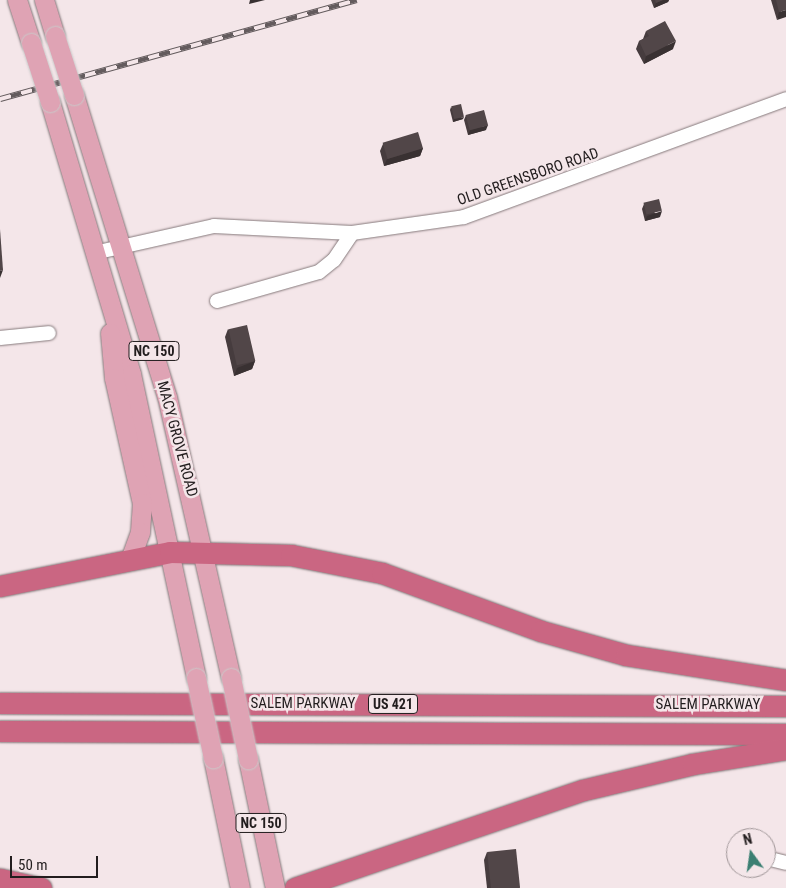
<!DOCTYPE html>
<style>
body{margin:0}
#map{position:relative;width:786px;height:888px;overflow:hidden;background:#f4e6e9;font-family:"Roboto Condensed",sans-serif}
div>[style]{position:absolute}
[style*='--x']{left:calc(var(--x)*1px);top:calc(var(--y)*1px);width:calc(var(--w)*1px);rotate:calc(var(--a)*1deg)}
.roads{filter:drop-shadow(0 0 1px #867a7c) drop-shadow(0 0 1px #867a7c)}
.minor>*{height:14px;margin:-7px;padding:0 7px;transform-origin:7px;border-radius:7px;background:#fff}
.major>*{height:19px;margin:-9.5px;padding:0 9.5px;transform-origin:9.5px;border-radius:9.5px;background:#dfa3b4}
.highway>*{height:21px;margin:-10.5px;padding:0 10.5px;transform-origin:10.5px;border-radius:10.5px;background:#ca6682}
.rail>*{height:5.5px;margin-top:-2.75px;transform-origin:0;background:repeating-linear-gradient(90deg,#f4e6e9 0 11px,#635b5d 0 22px);box-sizing:border-box;border-block:1px solid #635b5d}
.bridges{filter:drop-shadow(0 0 1px #cac9c9) drop-shadow(0 0 1px #cac9c9)}
.major-bridge>*{height:19px;margin:-9.5px;padding:0 9.5px;transform-origin:9.5px;border-radius:9.5px;background:#dfa3b4}
.wall>*{inset:0;background:#463c3e}
.shaded-wall>*{inset:0;background:#393132}
.building>*{inset:0;background:#514648;transform-origin:0 0}
span{translate:-50% -50%;white-space:nowrap;text-align:center;line-height:1.15;-webkit-text-stroke:5px #f4e6e9;paint-order:stroke}
.shield-label span{padding:1px 4px;background:#f4e6e9;border:1px solid;border-radius:4px;-webkit-text-stroke-width:0}
.shield-label{font-size:14px;color:#221d1e;font-weight:700}
.street-label{font-size:15px;color:#221d1e}
.north{position:absolute;left:726px;top:828px;width:50px;height:50px;box-sizing:border-box;background:#f4e6e9;border:1px solid #a09698;border-radius:50%;rotate:346deg;font-size:14px;font-weight:700;line-height:20px;text-align:center;color:#221d1e}
.north::after{content:'';display:block;margin:auto;width:18px;height:22px;background:#3b7f72;clip-path:polygon(50% 0,100% 100%,50% 72%,0 100%)}
.scale{position:absolute;left:10px;top:856px;width:88px;height:22px;box-sizing:border-box;border:2px solid #221d1e;border-top:0;padding-left:6px;font-size:15px;line-height:18px;white-space:nowrap;color:#221d1e;-webkit-text-stroke:4px #f4e6e9;paint-order:stroke}
</style>
<div id="map">
<div class="roads">
<div class="minor">
<div style="--x:94;--y:253;--w:123;--a:-12.7"></div>
<div style="--x:214;--y:226;--w:138;--a:2.9"></div>
<div style="--x:352;--y:233;--w:113;--a:-8.1"></div>
<div style="--x:464;--y:217;--w:343;--a:-20.1"></div>
<div style="--x:217;--y:301;--w:106;--a:-15.9"></div>
<div style="--x:319;--y:272;--w:19;--a:-39"></div>
<div style="--x:334;--y:260;--w:32;--a:-56"></div>
<div style="--x:0;--y:338;--w:49;--a:-5.8"></div>
<div style="--x:770;--y:859;--w:16;--a:14"></div>
</div>
<div class="major">
<div style="--x:17;--y:0;--w:45;--a:72"></div>
<div style="--x:44;--y:0;--w:38;--a:73"></div>
<div style="--x:74;--y:95;--w:316;--a:72.9"></div>
<div style="--x:167;--y:397;--w:288;--a:77.2"></div>
<div style="--x:50;--y:102;--w:284;--a:73.4"></div>
<div style="--x:131;--y:374;--w:311;--a:77.9"></div>
<div style="--x:110;--y:333;--w:45;--a:84.9"></div>
<div style="--x:114;--y:378;--w:128;--a:77.4"></div>
<div style="--x:142;--y:503;--w:29;--a:94"></div>
<div style="--x:140;--y:532;--w:30;--a:110"></div>
<div style="--x:213;--y:758;--w:133;--a:78.3"></div>
<div style="--x:248;--y:759;--w:132;--a:78.2"></div>
</div>
<div class="highway">
<div style="--x:0;--y:586;--w:173;--a:-11.3"></div>
<div style="--x:170;--y:552;--w:121;--a:1.4"></div>
<div style="--x:291;--y:555;--w:93;--a:11.2"></div>
<div style="--x:382;--y:573;--w:169;--a:20"></div>
<div style="--x:541;--y:631;--w:88;--a:15.8"></div>
<div style="--x:626;--y:655;--w:162;--a:8.9"></div>
<div style="--x:0;--y:703;--w:786;--a:0.22"></div>
<div style="--x:0;--y:731;--w:786;--a:0.22"></div>
<div style="--x:0;--y:879;--w:42;--a:12.4"></div>
<div style="--x:295;--y:888;--w:304;--a:-18.8"></div>
<div style="--x:583;--y:790;--w:113;--a:-13.3"></div>
<div style="--x:693;--y:764;--w:94;--a:-9.2"></div>
</div>
</div>
<div class="rail">
<div style="--x:0;--y:99;--w:370;--a:-15.5"></div>
</div>
<div class="bridges">
<div class="major-bridge">
<div style="--x:55;--y:36;--w:62;--a:72.1"></div>
<div style="--x:31;--y:43;--w:62;--a:72.1"></div>
<div style="--x:196;--y:678;--w:82;--a:78"></div>
<div style="--x:231;--y:678;--w:83;--a:78.1"></div>
</div>
</div>
<div class="wall">
<div style="clip-path:polygon(651px 0,669px 0,668px 2px,654px 8px)"></div>
<div style="clip-path:polygon(771px 0,786px 0,777px 20px)"></div>
<div style="clip-path:polygon(646px 31px,673px 49px,644px 64px,636px 49px,639px 41px,643px 39px)"></div>
<div style="clip-path:polygon(451px 107px,463px 119px,453px 122px,450px 110px)"></div>
<div style="clip-path:polygon(466px 115px,486px 130px,468px 135px,464px 120px)"></div>
<div style="clip-path:polygon(383px 144px,423px 148px,420px 156px,384px 166px,380px 151px)"></div>
<div style="clip-path:polygon(644px 204px,660px 217px,645px 221px,642px 209px)"></div>
<div style="clip-path:polygon(228px 329px,255px 361px,252px 369px,234px 376px,225px 337px)"></div>
<div style="clip-path:polygon(487px 852px,520px 888px,487px 888px,484px 860px)"></div>
</div>
<div class="shaded-wall">
<div style="clip-path:polygon(250px 0,265px 0,249px 4px)"></div>
<div style="clip-path:polygon(663px 0,669px 0,668px 2px,654px 8px,656px 3px)"></div>
<div style="clip-path:polygon(786px 10px,786px 17px,777px 20px,779px 12px)"></div>
<div style="clip-path:polygon(676px 41px,673px 49px,644px 64px,646px 56px)"></div>
<div style="clip-path:polygon(464px 117px,463px 119px,453px 122px,454px 119px)"></div>
<div style="clip-path:polygon(488px 125px,486px 130px,468px 135px,470px 130px)"></div>
<div style="clip-path:polygon(423px 148px,420px 156px,384px 166px,387px 159px)"></div>
<div style="clip-path:polygon(662px 211px,660px 217px,645px 221px,647px 216px)"></div>
<div style="clip-path:polygon(3px 270px,0 278px,0 271px)"></div>
<div style="clip-path:polygon(255px 361px,252px 369px,234px 376px,237px 368px)"></div>
</div>
<div class="building">
<div style="clip-path:polygon(655px 0,663px 0,656px 3px)"></div>
<div style="clip-path:polygon(776px 0,786px 0,786px 10px,779px 12px)"></div>
<div style="clip-path:polygon(665px 21px,676px 41px,646px 56px,639px 41px,649px 36px,646px 31px)"></div>
<div style="left:461px;top:104px;width:13px;height:10px;rotate:77deg"></div>
<div style="left:484px;top:110px;width:16px;height:19px;rotate:75deg"></div>
<div style="left:418px;top:132px;width:17px;height:37px;rotate:73deg"></div>
<div style="left:659px;top:199px;width:12px;height:16px;rotate:76deg"></div>
<div style="clip-path:polygon(0 229px,3px 270px,0 271px)"></div>
<div style="left:247px;top:325px;width:37px;height:19px;rotate:77deg"></div>
<div style="left:516px;top:849px;width:39px;height:29px;rotate:84deg"></div>
</div>
<div class="shield-label">
<span style="left:154px;top:351px">NC 150</span>
<span style="left:393px;top:704px">US 421</span>
<span style="left:261px;top:823px">NC 150</span>
</div>
<div class="street-label">
<span style="left:528px;top:177px;rotate:-19deg">OLD GREENSBORO ROAD</span>
<span style="left:177px;top:439px;rotate:75deg">MACY GROVE ROAD</span>
<span style="left:303px;top:704px">SALEM PARKWAY</span>
<span style="left:708px;top:705px">SALEM PARKWAY</span>
</div>
<div class="north">N</div>
<div class="scale">50 m</div>
</div>
